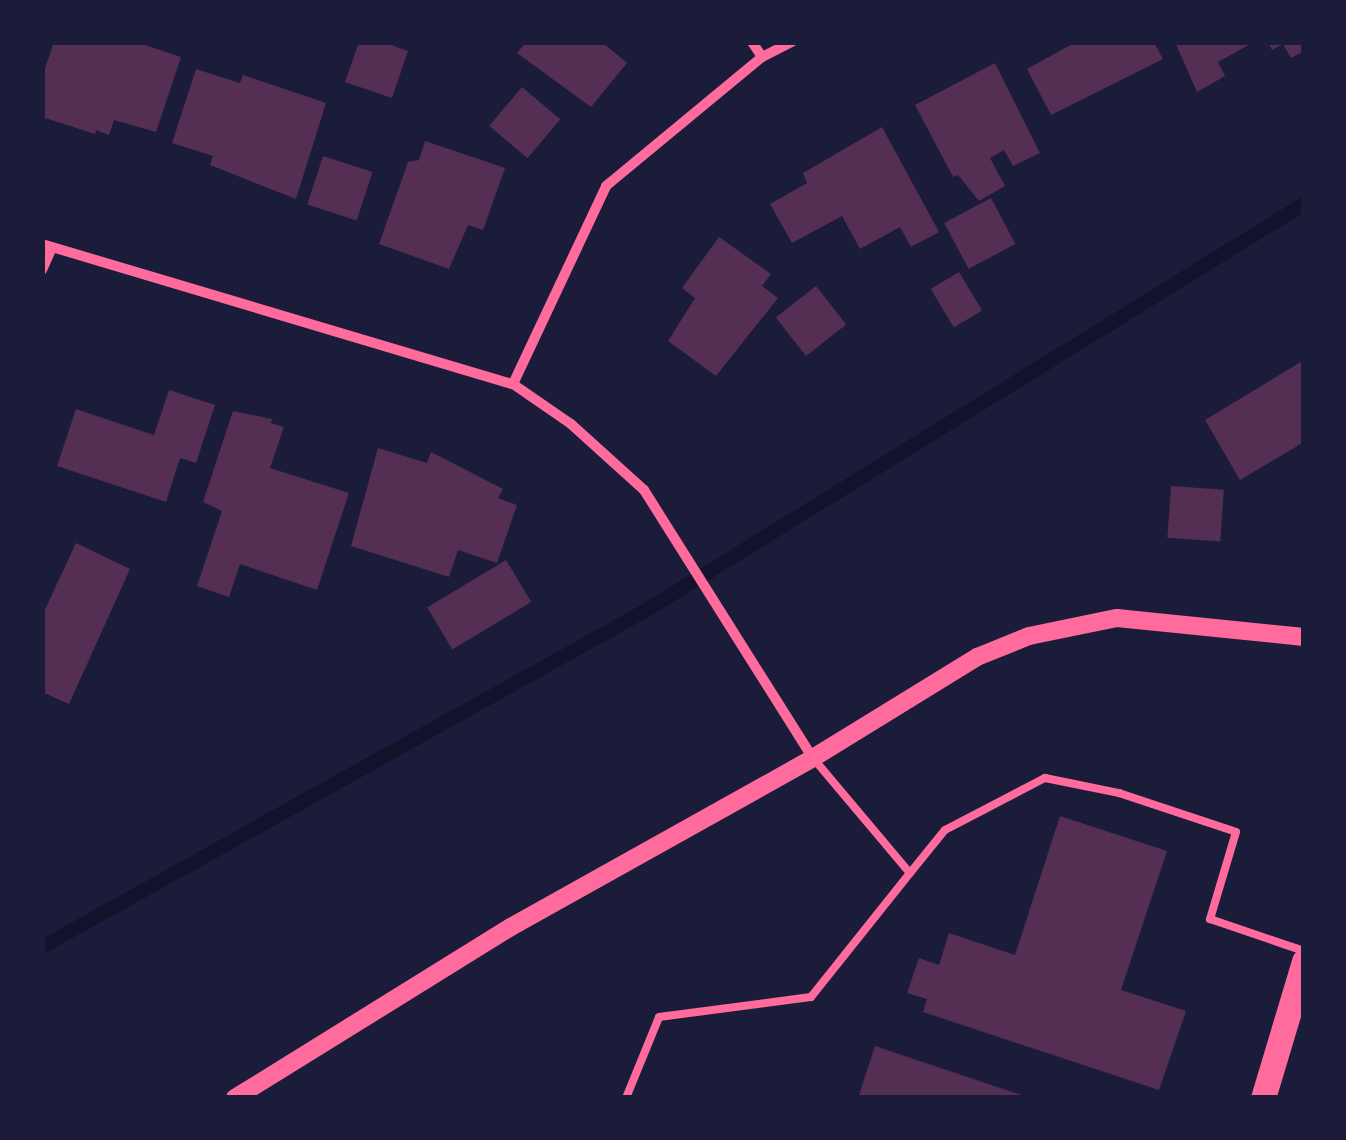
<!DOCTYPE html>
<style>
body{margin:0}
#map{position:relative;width:1346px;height:1140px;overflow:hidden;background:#1b1b3a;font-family:Merriweather,serif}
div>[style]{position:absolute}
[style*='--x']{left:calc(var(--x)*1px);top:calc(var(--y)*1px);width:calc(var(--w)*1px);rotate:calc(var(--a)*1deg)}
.stream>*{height:14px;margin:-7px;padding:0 7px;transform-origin:7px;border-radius:7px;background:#12122b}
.building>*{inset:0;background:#542f53;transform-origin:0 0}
.service>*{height:8px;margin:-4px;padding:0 4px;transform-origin:4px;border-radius:4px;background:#ff6b9d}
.minor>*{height:10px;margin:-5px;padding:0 5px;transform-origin:5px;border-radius:5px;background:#ff6b9d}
.tertiary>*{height:18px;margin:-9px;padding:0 9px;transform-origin:9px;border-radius:9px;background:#ff6b9d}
.primary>*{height:25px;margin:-12.5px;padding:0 12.5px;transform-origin:12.5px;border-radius:12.5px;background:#ff6b9d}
span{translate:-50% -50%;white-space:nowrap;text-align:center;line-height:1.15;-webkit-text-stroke:9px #1b1b3a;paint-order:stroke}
.frame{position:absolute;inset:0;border:45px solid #1b1b3a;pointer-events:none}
</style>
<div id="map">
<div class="stream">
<div style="--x:42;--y:947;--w:696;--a:-29.14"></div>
<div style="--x:650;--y:608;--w:769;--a:-31.71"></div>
</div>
<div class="building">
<div style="clip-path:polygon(54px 42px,136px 42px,181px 57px,156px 132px,114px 120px,109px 135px,96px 130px,95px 134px,42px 117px,42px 77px)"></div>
<div style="clip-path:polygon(359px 42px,383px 42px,408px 51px,392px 98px,345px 82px)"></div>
<div style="clip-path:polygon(526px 42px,602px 42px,627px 63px,591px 107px,517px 53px)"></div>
<div style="clip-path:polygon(1076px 42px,1154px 42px,1163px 59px,1051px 115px,1027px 69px)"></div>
<div style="clip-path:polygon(1175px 42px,1254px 42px,1218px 62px,1225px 76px,1197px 92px)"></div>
<div style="clip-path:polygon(1268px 42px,1304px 42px,1304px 51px,1291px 58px,1283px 44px,1272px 50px)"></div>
<div style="clip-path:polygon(995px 63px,1040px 153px,1013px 166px,1004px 150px,990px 158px,1005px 186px,979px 201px,958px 175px,953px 177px,915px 105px)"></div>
<div style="clip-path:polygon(196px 69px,240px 83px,243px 75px,326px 103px,296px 199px,210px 165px,213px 156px,172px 143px)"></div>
<div style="left:522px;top:87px;width:50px;height:51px;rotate:40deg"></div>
<div style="clip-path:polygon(882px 127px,939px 232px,911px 247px,900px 227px,860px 249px,842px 216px,792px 243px,770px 204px,807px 183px,803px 173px)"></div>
<div style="clip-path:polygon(425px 141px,505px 168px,483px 230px,468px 225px,449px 269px,379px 244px,408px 162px,419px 160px)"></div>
<div style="left:323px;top:156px;width:52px;height:51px;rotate:18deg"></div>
<div style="left:991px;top:198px;width:52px;height:53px;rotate:62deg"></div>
<div style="clip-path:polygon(719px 237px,771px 274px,762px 286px,778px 298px,716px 376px,668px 341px,695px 298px,682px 288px)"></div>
<div style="left:959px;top:272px;width:45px;height:33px;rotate:59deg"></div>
<div style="left:816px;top:286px;width:49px;height:51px;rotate:52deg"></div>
<div style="clip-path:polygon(1304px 360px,1304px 442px,1240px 480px,1205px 420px)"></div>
<div style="clip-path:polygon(169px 390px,215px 405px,196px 463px,180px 458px,166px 502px,57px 466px,76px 409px,154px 435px)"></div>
<div style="clip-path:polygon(233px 411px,272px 419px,271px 423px,284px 427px,270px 468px,349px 493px,317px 590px,240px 564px,229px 597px,197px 586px,222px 511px,203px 502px)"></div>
<div style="clip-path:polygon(378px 448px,427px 463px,431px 452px,503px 489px,498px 498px,517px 505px,497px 563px,458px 550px,449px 577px,351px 546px)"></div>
<div style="left:1171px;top:486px;width:53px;height:52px;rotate:4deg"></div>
<div style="clip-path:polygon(76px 543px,130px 569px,69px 704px,42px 692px,42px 616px)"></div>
<div style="left:506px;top:560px;width:49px;height:92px;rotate:59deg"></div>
<div style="clip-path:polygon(1060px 816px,1167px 851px,1121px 990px,1186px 1011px,1159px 1090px,923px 1012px,927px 999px,907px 993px,919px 958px,939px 965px,949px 933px,1015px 955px)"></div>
<div style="clip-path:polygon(875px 1046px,1027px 1097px,1027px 1098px,858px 1098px)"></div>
</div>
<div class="service">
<div style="--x:813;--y:758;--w:150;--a:49.9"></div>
<div style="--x:910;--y:873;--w:55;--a:-50.9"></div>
<div style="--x:945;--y:830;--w:113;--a:-27.5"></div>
<div style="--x:1045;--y:778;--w:76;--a:11.5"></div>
<div style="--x:1119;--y:793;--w:123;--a:18.4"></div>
<div style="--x:1236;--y:832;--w:91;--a:106.6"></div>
<div style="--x:1210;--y:919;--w:99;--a:18.8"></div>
<div style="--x:626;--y:1098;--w:87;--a:-67.8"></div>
<div style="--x:659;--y:1017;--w:153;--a:-7.5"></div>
<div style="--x:811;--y:997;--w:159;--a:-51.4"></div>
</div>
<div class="minor">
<div style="--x:752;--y:42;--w:18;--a:56"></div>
<div style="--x:42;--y:244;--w:491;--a:16.6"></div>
<div style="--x:513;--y:384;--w:70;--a:34.6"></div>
<div style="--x:571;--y:424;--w:98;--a:42.1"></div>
<div style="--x:644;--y:490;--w:317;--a:57.8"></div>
<div style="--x:42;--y:270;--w:24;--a:-66"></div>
<div style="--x:513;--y:384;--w:219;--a:-64.8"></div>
<div style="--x:606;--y:186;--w:202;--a:-39.6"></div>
<div style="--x:762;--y:57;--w:34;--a:-27"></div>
</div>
<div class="tertiary">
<div style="--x:235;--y:1098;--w:325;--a:-31.8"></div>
<div style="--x:511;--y:927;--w:346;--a:-29.2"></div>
<div style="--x:813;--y:758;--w:193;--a:-31.6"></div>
<div style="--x:977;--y:657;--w:56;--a:-22"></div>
<div style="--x:1029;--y:636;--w:90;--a:-11.6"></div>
<div style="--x:1117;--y:618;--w:188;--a:5.8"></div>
</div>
<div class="primary">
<div style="--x:1263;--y:1098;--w:143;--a:-73.3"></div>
</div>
<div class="frame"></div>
</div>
